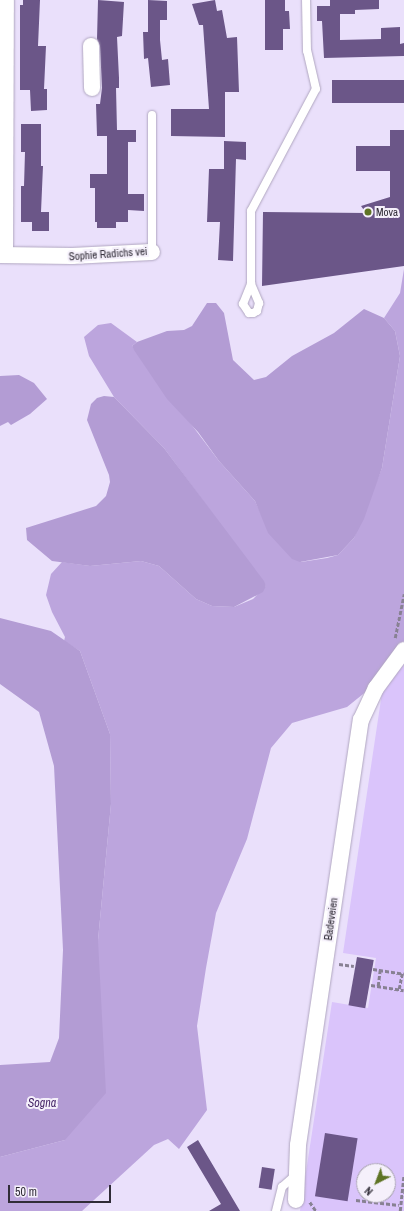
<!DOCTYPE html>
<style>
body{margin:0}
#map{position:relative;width:404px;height:1211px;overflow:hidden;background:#eae0fb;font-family:"Archivo Narrow",sans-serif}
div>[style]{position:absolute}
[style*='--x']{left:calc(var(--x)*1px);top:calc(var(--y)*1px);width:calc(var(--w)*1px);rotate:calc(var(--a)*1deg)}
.green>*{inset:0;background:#dac4fb}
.forest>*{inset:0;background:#bca5dd}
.water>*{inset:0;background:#b39cd4}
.building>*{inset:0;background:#6b5688;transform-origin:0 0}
.path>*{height:2.5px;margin-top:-1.25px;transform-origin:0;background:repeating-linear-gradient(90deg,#888193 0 4px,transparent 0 6px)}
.roads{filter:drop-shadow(0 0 1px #b0a6c0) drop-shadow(0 0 1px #b0a6c0)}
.lane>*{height:8px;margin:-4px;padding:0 4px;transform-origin:4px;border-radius:4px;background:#fff}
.street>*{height:16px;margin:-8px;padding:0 8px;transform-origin:8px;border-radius:8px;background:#fff}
.dots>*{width:11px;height:11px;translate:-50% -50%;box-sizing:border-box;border:2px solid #f5f0fb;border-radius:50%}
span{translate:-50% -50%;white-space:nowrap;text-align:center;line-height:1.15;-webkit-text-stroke:4px #f5f0fb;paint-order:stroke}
.poi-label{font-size:11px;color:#302c37}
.left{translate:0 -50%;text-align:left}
.street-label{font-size:11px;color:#302c37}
.water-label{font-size:12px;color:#472769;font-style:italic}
.north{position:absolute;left:356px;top:1163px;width:40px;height:40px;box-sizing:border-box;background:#f5f0fb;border:1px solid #a6a2ad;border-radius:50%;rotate:222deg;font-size:11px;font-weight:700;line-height:16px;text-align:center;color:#302c37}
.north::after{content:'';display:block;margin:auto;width:14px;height:18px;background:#5f7425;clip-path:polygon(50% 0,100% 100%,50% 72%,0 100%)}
.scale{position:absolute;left:8px;top:1185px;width:103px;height:18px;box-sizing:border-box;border:2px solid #302c37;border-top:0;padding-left:5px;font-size:12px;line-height:14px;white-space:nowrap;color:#302c37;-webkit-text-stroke:3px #f5f0fb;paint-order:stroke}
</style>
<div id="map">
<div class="green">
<div style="clip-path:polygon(evenodd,404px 546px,404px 1211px,300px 1211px,332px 1002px,368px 1008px,376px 958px,343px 953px,404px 546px,364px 1171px,388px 1171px,388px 1195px,364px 1195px,364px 1171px)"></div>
</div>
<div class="forest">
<div style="clip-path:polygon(404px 269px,404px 645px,373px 686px,347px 707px,292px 723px,271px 748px,247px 839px,216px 913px,206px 968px,197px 1026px,207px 1110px,179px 1149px,168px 1139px,154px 1145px,82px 1211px,0 1211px,0 1157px,65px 1140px,98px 940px,111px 804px,110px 734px,80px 651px,64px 641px,65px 637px,52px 612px,46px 595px,51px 574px,62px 562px,90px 566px,141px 561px,159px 566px,196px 599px,212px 606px,234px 607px,253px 599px,266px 586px,164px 448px,114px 397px,89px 356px,84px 337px,98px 325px,111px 323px,137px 342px,132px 346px,219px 461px,255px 501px,262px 516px,301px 562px,327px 558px,338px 555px,354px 538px,382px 468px,400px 356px,395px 331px,384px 318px,400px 293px)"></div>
</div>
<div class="water">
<div style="clip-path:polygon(207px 303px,216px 303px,224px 313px,233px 360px,254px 380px,266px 377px,292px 356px,334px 333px,364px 309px,384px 318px,395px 331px,400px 356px,382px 468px,364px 519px,354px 538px,338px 555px,300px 562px,292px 559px,268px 533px,255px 501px,219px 461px,198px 432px,167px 399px,134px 350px,132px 346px,137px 342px,167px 331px,184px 330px,192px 326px)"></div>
<div style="clip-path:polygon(19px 375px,34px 383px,47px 399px,30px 414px,11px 425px,8px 422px,0 426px,0 376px)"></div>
<div style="clip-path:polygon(104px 396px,114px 397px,164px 448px,264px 581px,266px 586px,263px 592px,234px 607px,212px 606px,196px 599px,159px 566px,141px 561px,90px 566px,52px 561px,27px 540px,26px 528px,96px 506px,106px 496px,110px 482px,109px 475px,87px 420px,91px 404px,97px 398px)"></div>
<div style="clip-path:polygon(0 618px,51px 631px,80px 651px,110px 734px,111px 804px,98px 940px,106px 1093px,65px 1140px,0 1157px,0 1065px,50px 1062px,59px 1038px,63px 950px,54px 766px,39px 712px,0 684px)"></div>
</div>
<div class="building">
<div style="clip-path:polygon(23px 0,40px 0,38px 46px,46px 46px,44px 89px,47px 89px,47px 110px,31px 111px,30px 90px,20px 90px,20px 5px,23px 5px)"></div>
<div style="clip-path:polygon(98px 0,124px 2px,122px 36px,117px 37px,119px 78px,119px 88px,116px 88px,117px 130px,136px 130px,136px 142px,128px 142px,128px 194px,144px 194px,144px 211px,128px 210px,128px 222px,116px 222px,116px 228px,97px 228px,97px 222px,95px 222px,95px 188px,90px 188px,90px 174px,107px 174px,107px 136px,97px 136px,96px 104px,100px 104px,102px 88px,100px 46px,97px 39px)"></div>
<div style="clip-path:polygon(148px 0,167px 1px,167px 20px,160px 20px,160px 40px,162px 60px,168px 59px,170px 85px,151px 87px,148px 58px,144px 59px,143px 32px,148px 32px)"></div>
<div style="clip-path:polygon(215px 0,217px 11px,222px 10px,227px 38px,237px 37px,239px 92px,225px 92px,225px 137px,171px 136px,171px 109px,209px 109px,203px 25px,199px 25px,192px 4px)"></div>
<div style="clip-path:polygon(265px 0,285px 0,285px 11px,289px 11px,290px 29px,283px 29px,283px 50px,265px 50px)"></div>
<div style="clip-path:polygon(330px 0,379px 0,379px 9px,355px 10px,355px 14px,340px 14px,340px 40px,381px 39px,381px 28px,400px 27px,400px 44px,404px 43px,404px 56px,324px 58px,322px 21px,317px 21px,317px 6px,330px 6px)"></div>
<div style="left:404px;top:80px;width:23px;height:72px;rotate:90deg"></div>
<div style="clip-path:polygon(21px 124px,41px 124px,41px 166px,43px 166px,41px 212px,49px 212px,49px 231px,32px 231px,32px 222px,21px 222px,21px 186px,24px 186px,25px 152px,21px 152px)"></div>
<div style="clip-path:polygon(390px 130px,404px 130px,404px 266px,262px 286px,263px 212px,366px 213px,361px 206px,390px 197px,390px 171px,356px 171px,356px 146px,390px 146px)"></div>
<div style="clip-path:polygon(224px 141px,246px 142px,246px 160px,236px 159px,233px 261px,218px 260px,220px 222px,207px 222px,209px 169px,224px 169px)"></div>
<div style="left:357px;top:957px;width:17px;height:49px;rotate:10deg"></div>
<div style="left:325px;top:1133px;width:33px;height:64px;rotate:9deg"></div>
<div style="clip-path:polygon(198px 1140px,240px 1211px,209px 1211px,221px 1204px,187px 1147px)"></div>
<div style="left:262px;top:1167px;width:13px;height:21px;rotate:9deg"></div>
</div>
<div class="path">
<div style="--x:395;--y:638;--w:45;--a:-78.4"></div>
<div style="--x:339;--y:964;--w:15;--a:8"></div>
<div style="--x:373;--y:969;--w:31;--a:9"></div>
<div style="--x:371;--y:985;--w:33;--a:9"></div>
<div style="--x:378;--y:986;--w:16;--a:-83"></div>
<div style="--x:399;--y:989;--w:16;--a:-79"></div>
<div style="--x:356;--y:1200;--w:43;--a:6.6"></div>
<div style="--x:310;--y:1202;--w:11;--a:56"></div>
<div style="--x:400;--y:1211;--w:36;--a:-84"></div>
</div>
<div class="roads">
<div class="lane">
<div style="--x:152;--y:115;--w:137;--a:90"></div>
<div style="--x:251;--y:284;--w:21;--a:67"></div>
<div style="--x:259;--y:303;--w:8;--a:104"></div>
<div style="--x:257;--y:311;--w:4;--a:153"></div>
<div style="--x:253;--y:313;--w:4;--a:180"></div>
<div style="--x:249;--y:313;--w:11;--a:-124"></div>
<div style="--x:243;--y:304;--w:22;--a:-68"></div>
<div style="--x:251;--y:284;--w:73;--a:-90"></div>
<div style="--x:251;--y:211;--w:138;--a:-62"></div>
<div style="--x:316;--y:89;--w:39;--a:-103"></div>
<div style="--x:307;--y:51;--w:51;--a:-91.1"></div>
<div style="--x:276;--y:1211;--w:25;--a:-76"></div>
<div style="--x:282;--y:1187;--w:20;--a:-41"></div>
</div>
<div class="street">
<div style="--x:91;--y:46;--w:42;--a:88.6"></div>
<div style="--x:0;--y:255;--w:72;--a:0.8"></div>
<div style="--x:72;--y:256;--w:80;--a:-2.9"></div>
<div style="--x:5;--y:255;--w:255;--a:-89.8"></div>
<div style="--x:296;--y:1200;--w:55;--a:-87.9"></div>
<div style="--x:298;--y:1145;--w:430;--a:-81.6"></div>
<div style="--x:361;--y:720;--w:35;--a:-65"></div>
<div style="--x:376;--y:688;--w:47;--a:-53.6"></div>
</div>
</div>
<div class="dots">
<div style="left:368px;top:212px;background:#5f7425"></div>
</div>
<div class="poi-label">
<span class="left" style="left:376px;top:212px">Mova</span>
</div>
<div class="street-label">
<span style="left:108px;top:254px;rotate:-4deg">Sophie Radichs vei</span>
<span style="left:331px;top:919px;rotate:-82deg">Badeveien</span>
</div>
<div class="water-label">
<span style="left:42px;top:1104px">Sogna</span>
</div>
<div class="north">N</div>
<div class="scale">50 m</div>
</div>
